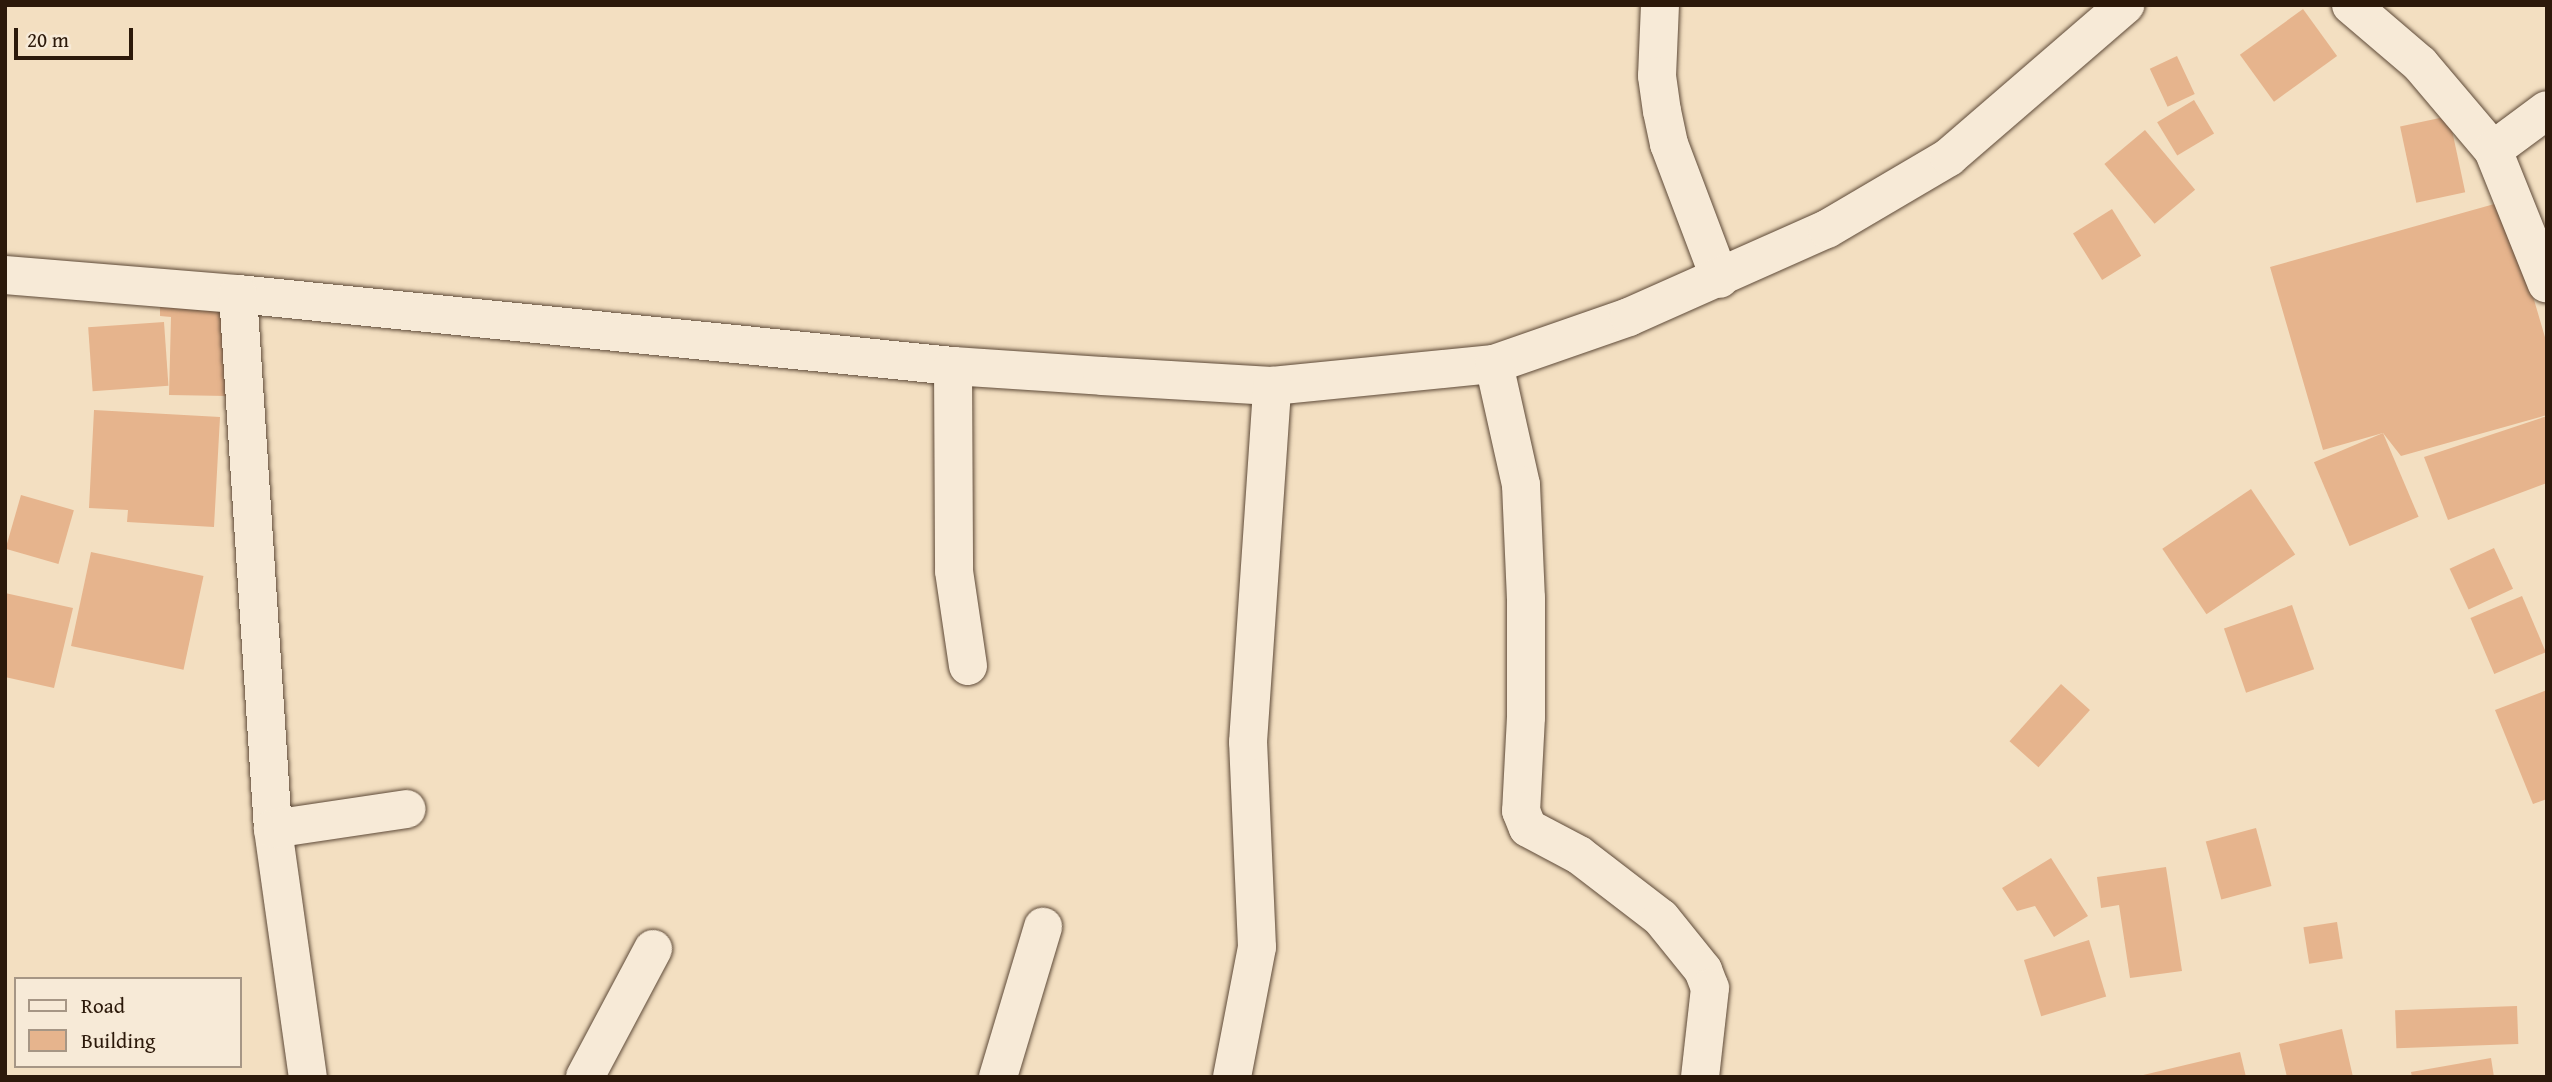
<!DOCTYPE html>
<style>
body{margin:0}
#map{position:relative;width:2552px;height:1082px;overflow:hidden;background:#f3dfc1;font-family:"Gentium Book Plus",serif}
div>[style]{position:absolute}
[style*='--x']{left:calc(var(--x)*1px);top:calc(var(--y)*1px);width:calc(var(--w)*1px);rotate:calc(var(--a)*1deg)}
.building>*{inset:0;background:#e6b48d;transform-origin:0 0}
.roads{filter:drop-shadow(0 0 2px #5e4a38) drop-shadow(0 0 2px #5e4a38)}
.minor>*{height:38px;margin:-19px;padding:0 19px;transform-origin:19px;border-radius:19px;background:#f7ead7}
span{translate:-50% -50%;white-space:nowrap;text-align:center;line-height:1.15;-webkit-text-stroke:5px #f7ead7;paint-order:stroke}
.frame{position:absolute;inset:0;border:7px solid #2c190a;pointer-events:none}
.legend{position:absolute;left:14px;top:977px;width:228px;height:91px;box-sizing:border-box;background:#f7ead7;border:2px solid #a69685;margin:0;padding:9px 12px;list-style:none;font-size:21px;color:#2c190a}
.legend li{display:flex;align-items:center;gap:14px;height:35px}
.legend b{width:35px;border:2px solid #a69685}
.scale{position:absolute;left:14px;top:28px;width:119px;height:32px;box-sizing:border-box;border:4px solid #2c190a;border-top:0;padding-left:9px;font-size:21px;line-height:24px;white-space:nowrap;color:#2c190a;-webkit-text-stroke:5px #f7ead7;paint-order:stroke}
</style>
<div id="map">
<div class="building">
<div style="left:2303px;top:9px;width:58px;height:78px;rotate:54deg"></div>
<div style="left:2177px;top:56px;width:42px;height:30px;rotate:65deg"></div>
<div style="left:2194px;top:100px;width:39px;height:43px;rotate:59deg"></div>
<div style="left:2449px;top:116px;width:78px;height:50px;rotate:78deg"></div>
<div style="left:2145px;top:130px;width:78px;height:53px;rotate:50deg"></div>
<div style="clip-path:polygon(2505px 201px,2547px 344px,2547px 415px,2401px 456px,2383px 433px,2323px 450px,2270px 267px)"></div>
<div style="left:2112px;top:209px;width:55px;height:46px;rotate:58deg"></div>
<div style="clip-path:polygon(160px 306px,229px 307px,227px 396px,169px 395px,171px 317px,160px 316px)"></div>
<div style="left:164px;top:322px;width:64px;height:76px;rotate:86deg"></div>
<div style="clip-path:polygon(94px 410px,220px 417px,214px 527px,127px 522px,128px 510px,89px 508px)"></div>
<div style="clip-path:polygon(2547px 416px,2547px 483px,2448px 520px,2424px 457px)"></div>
<div style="left:2383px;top:433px;width:91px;height:75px;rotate:67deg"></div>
<div style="left:2251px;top:489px;width:79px;height:107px;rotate:56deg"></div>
<div style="left:21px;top:495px;width:55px;height:56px;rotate:16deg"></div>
<div style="left:2494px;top:548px;width:45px;height:49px;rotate:65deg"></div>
<div style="left:91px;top:552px;width:115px;height:96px;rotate:12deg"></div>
<div style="clip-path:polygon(5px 593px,73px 608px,54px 688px,5px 677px)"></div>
<div style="left:2522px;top:596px;width:61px;height:56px;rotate:67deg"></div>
<div style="left:2292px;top:605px;width:68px;height:72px;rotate:71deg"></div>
<div style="left:2061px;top:684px;width:39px;height:77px;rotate:42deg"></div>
<div style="clip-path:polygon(2547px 690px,2547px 799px,2533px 804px,2495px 710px)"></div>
<div style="left:2256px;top:828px;width:60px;height:52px;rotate:75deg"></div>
<div style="clip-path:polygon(2051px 858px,2088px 916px,2054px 937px,2035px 906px,2017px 911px,2002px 888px)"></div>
<div style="clip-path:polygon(2166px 867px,2182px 971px,2130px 978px,2119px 905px,2101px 908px,2097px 877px)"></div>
<div style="left:2337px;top:922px;width:37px;height:34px;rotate:81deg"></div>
<div style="left:2089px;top:940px;width:59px;height:68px;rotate:73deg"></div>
<div style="left:2517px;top:1006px;width:38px;height:122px;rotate:88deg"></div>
<div style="clip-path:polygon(2342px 1029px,2353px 1077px,2287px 1077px,2279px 1044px)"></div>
<div style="clip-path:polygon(2240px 1052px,2246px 1077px,2139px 1077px,2139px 1076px)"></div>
<div style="clip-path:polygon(2491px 1058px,2494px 1077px,2412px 1077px,2411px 1072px)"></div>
</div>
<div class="roads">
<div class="minor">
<div style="--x:1660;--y:5;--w:71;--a:92.4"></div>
<div style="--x:1657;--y:76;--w:35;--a:82"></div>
<div style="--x:1662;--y:111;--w:34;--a:78"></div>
<div style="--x:1669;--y:144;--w:144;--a:69.3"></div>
<div style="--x:2351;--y:5;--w:91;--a:40.5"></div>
<div style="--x:2420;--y:64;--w:113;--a:49.7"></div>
<div style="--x:2493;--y:150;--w:144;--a:68.1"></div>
<div style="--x:2493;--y:150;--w:67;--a:-36.5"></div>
<div style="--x:5;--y:275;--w:234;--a:4.7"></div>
<div style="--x:238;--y:294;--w:719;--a:5.75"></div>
<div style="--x:953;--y:366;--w:149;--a:3.8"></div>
<div style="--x:1102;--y:376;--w:170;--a:3.4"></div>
<div style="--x:1272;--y:386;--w:223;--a:-5.7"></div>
<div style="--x:1494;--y:364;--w:143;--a:-19.2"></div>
<div style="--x:1629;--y:317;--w:217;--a:-24"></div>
<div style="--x:1827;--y:229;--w:142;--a:-30.5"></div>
<div style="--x:1949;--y:157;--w:233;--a:-40.8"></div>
<div style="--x:238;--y:294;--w:536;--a:86.26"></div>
<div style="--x:273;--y:829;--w:250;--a:82"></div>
<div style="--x:1494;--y:364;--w:124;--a:77.4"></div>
<div style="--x:1521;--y:485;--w:113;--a:87.5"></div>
<div style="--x:1526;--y:598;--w:119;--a:90"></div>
<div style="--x:1526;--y:717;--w:94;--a:93"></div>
<div style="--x:1521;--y:811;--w:18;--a:68"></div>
<div style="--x:1528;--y:828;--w:58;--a:27.9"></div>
<div style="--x:1579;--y:855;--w:103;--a:37.5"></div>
<div style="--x:1661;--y:918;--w:67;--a:51.1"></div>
<div style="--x:1703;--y:970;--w:19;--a:69"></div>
<div style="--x:1710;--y:988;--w:90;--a:96.4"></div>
<div style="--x:953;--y:366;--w:205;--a:89.7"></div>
<div style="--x:954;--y:571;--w:96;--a:81.6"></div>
<div style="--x:273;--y:829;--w:135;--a:-8.5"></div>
<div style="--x:585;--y:1077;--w:145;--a:-62"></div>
<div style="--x:998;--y:1077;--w:157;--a:-73.3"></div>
<div style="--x:1232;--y:1077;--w:132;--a:-79.1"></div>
<div style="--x:1257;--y:947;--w:205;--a:-92.5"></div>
<div style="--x:1248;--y:742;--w:357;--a:-86.1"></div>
</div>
</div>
<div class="frame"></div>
<ul class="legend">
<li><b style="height:9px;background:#f7ead7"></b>Road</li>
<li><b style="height:19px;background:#e6b48d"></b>Building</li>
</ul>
<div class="scale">20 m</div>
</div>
